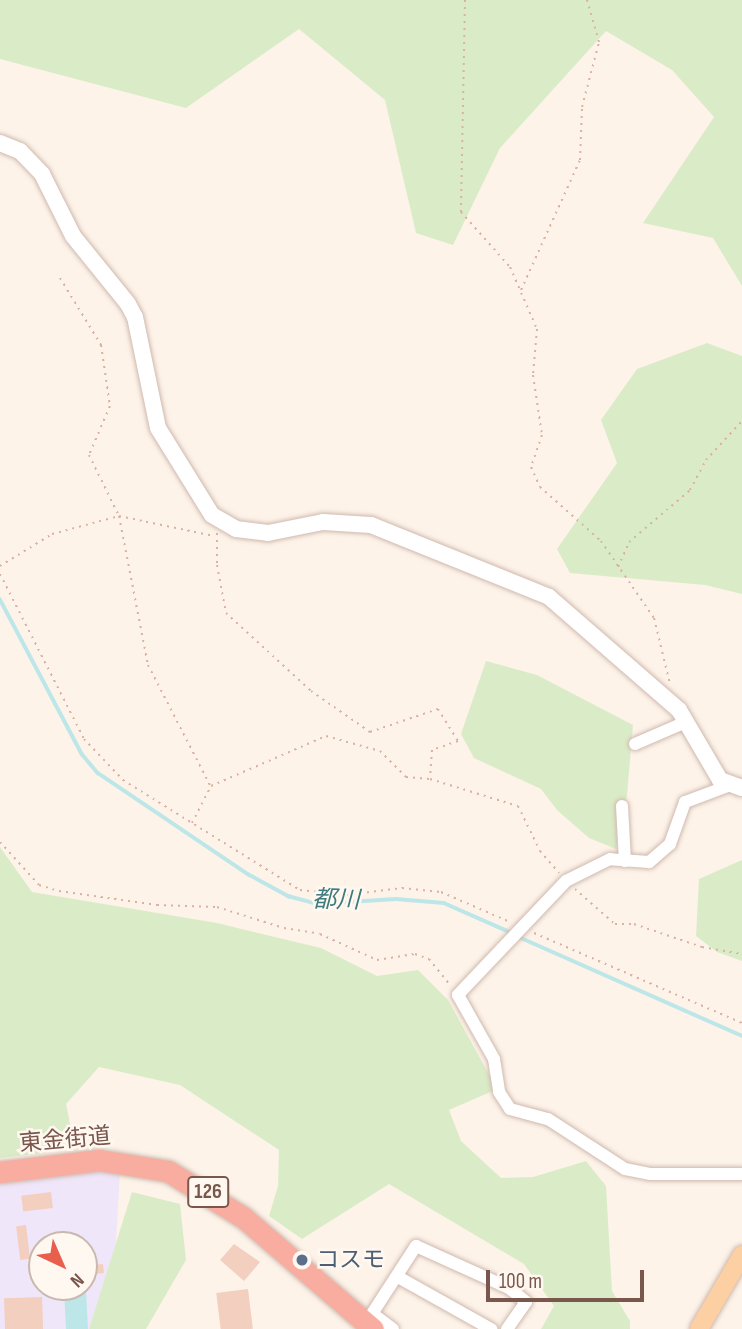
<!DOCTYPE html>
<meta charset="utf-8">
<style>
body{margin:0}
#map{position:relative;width:742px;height:1329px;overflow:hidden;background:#fdf3e9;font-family:"Sofia Sans Condensed","Noto Sans JP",sans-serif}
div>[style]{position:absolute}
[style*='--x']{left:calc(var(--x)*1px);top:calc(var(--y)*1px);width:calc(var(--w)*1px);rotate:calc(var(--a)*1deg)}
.education>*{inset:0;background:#f0e6fa}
.green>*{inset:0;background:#daecc7}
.water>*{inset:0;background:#bde6e8;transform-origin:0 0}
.stream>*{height:3.5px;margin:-1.75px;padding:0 1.75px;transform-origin:1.75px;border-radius:1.75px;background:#bde6e8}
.building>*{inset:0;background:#f3cfc0;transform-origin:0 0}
.path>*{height:2px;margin-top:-1px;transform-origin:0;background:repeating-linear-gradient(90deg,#d9b2a3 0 2px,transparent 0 7px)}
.roads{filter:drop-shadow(0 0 2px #d0b9ae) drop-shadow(0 0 2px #d0b9ae)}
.street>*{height:12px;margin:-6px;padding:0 6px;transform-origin:6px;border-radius:6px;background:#fff}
.secondary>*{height:16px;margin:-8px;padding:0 8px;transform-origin:8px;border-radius:8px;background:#fff}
.primary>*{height:18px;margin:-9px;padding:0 9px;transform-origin:9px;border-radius:9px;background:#fcd0a2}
.highway>*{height:21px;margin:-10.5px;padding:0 10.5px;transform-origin:10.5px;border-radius:10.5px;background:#f8ada0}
.dots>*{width:19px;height:19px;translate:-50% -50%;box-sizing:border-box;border:4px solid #fff8f0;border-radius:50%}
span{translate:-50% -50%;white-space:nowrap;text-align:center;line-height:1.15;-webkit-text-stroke:5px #fff8f0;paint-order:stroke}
.shield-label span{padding:2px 5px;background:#fff8f0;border:2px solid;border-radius:5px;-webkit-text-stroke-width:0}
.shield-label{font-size:21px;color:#79574c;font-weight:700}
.street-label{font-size:23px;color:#79574c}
.service-label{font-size:23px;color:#4e5e75}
.left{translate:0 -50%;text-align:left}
.water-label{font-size:24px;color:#3e7a7e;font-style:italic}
.north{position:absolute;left:28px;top:1231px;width:70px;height:70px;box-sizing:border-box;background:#fff8f0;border:2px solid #c9b8ae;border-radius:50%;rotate:136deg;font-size:19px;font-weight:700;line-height:28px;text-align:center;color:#79574c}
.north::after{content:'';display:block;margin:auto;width:24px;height:32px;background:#e85f4d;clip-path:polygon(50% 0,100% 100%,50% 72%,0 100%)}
.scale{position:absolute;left:486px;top:1270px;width:158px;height:32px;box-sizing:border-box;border:4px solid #79574c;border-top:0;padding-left:9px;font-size:21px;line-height:24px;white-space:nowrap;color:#79574c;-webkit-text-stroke:5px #fff8f0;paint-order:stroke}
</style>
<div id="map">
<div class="education">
<div style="clip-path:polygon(evenodd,93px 1169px,120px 1173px,111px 1329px,0 1329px,0 1181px,93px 1169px,42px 1245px,84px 1245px,84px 1287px,42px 1287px,42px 1245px)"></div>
</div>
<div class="green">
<div style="clip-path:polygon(0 0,742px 0,742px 286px,713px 238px,643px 223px,714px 117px,672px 70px,606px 31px,500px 148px,453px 245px,416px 233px,385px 100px,299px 29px,186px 108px,0 59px)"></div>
<div style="clip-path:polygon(707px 343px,742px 356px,742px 594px,705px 585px,570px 573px,557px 549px,617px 463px,601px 420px,637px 369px)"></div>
<div style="clip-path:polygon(486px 661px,537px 675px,633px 725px,627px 795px,616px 849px,589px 838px,557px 810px,541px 789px,474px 758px,461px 734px)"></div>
<div style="clip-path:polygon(0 847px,32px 892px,217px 923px,321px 948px,377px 976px,418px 970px,448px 1000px,497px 1089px,449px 1110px,461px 1141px,501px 1178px,533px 1177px,586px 1161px,606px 1186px,612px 1291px,630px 1321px,630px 1329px,541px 1329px,554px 1306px,524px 1264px,389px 1184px,302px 1239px,269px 1216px,278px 1186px,279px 1150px,180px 1085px,99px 1067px,66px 1104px,74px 1143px,44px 1153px,0 1158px)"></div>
<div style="clip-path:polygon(742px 860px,742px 961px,717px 952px,696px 936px,699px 879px)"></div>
<div style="clip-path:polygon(132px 1192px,180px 1204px,186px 1260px,146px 1329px,89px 1329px)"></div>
</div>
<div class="water">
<div style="left:86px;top:1290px;width:39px;height:22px;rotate:87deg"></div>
</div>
<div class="stream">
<div style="--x:0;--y:599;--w:175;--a:62.1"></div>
<div style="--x:82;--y:754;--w:25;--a:50"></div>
<div style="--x:98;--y:773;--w:181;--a:34"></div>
<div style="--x:248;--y:874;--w:46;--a:28.8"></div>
<div style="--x:288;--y:896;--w:30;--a:15"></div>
<div style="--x:317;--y:904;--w:79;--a:-3.6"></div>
<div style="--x:396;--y:899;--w:48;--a:4.8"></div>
<div style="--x:444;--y:903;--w:74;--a:23.8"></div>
<div style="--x:519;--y:937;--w:244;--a:23.9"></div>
</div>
<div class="building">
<div style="left:51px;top:1192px;width:16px;height:30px;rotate:83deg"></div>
<div style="left:26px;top:1225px;width:34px;height:10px;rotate:83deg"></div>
<div style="clip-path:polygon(234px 1244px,260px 1262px,244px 1281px,220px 1260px)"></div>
<div style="left:103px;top:1264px;width:9px;height:19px;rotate:84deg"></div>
<div style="left:248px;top:1289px;width:40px;height:32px;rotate:83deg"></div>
<div style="left:42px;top:1297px;width:32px;height:38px;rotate:88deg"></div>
</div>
<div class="path">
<div style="--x:465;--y:0;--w:212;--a:91.1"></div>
<div style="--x:461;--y:212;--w:74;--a:48.3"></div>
<div style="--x:510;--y:267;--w:68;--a:66.5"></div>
<div style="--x:537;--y:329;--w:46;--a:95"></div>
<div style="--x:533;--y:375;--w:61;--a:81.5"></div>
<div style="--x:542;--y:435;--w:34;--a:109"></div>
<div style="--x:531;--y:467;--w:22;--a:66"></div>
<div style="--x:540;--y:487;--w:81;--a:41.5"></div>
<div style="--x:601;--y:541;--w:93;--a:55.5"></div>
<div style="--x:654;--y:618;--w:68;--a:76.4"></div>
<div style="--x:60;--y:278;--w:79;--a:58.5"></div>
<div style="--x:101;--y:345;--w:62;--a:81.6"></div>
<div style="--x:110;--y:406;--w:53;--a:113.2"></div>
<div style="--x:89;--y:455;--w:68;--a:63.8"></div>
<div style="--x:119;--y:516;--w:152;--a:79"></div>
<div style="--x:148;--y:665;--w:135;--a:62.7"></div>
<div style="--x:521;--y:290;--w:143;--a:-65.6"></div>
<div style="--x:580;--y:160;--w:53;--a:-87.8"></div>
<div style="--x:582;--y:107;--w:67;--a:-75.3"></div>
<div style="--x:599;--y:42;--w:44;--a:-105.9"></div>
<div style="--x:217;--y:533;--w:32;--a:90"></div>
<div style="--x:217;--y:565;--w:49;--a:79.4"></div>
<div style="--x:226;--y:613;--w:115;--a:42.5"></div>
<div style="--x:311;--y:691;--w:72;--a:34.8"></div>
<div style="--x:370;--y:732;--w:72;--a:-18.7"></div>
<div style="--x:438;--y:709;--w:38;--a:58"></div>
<div style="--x:458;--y:741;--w:28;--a:161"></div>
<div style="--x:432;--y:750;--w:28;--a:94"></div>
<div style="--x:0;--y:566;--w:61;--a:-31.6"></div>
<div style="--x:52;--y:534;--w:69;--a:-15"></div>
<div style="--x:119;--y:516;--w:97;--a:11.9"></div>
<div style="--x:618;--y:567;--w:27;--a:-66"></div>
<div style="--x:629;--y:542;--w:80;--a:-40.4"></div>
<div style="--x:690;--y:490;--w:34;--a:-62"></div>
<div style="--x:706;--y:460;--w:53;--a:-47.3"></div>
<div style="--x:0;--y:574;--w:185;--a:63"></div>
<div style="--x:84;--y:739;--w:57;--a:46.4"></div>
<div style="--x:123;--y:780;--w:208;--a:31.9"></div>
<div style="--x:300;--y:890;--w:46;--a:6.2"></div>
<div style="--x:346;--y:895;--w:56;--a:-7.1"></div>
<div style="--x:402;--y:888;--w:39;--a:6"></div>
<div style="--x:441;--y:892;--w:75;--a:23.5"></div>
<div style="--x:192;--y:823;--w:42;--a:-62.8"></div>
<div style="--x:211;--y:786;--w:125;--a:-23.5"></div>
<div style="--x:326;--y:736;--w:56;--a:15.5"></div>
<div style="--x:380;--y:751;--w:37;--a:45"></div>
<div style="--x:406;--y:777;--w:24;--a:5"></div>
<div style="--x:430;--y:779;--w:92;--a:17.1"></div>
<div style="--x:518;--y:806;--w:50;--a:63.9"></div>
<div style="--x:540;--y:851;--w:29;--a:49"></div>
<div style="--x:0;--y:842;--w:58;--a:47.8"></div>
<div style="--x:39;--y:885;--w:21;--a:17"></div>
<div style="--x:59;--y:891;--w:99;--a:8.1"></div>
<div style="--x:157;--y:905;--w:60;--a:1.9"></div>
<div style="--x:217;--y:907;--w:70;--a:17.4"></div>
<div style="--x:284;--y:928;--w:36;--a:9"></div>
<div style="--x:320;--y:934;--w:63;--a:24.5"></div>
<div style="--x:377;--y:960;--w:38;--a:-9"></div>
<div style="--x:415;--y:954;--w:15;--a:20"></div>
<div style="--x:429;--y:959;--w:35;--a:51"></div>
<div style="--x:575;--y:889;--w:53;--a:41.2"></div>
<div style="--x:615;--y:924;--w:19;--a:0"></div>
<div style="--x:634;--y:924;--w:72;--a:18.7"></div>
<div style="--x:702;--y:947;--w:41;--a:9.9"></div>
<div style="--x:534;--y:933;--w:227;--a:23.4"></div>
</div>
<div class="roads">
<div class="street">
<div style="--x:635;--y:744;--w:56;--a:-23.3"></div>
<div style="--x:728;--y:786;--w:46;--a:159.6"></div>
<div style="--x:685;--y:802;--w:45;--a:109.7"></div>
<div style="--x:670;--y:844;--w:28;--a:139"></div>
<div style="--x:649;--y:862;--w:39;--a:-176"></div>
<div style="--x:610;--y:859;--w:49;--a:153.4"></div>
<div style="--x:566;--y:881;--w:157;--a:133.5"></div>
<div style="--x:458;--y:995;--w:73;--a:60.6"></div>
<div style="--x:494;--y:1059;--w:33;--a:81"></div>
<div style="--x:499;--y:1092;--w:20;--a:57"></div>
<div style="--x:510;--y:1109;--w:39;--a:15"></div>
<div style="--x:548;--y:1119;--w:92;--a:33"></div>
<div style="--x:625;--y:1169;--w:25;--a:11"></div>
<div style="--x:650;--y:1174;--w:92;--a:0"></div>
<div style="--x:622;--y:806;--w:55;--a:86.9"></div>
<div style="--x:398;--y:1277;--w:107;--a:29.2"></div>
<div style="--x:373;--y:1314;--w:25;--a:37"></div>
<div style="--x:366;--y:1323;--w:92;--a:-57"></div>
<div style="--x:416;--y:1246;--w:102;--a:24.3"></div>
<div style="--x:509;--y:1288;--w:22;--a:39"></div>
<div style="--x:526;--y:1302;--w:33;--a:125"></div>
</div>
<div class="secondary">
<div style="--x:0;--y:143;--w:22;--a:22"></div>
<div style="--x:20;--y:151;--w:32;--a:46"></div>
<div style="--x:42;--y:174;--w:69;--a:63.4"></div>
<div style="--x:73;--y:236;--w:87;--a:51"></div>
<div style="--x:128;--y:304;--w:15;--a:62"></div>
<div style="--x:135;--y:317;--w:113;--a:78.3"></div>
<div style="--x:158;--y:428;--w:102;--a:58.2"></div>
<div style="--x:212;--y:515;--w:28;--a:30"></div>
<div style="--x:236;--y:529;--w:32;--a:7"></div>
<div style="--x:268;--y:533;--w:56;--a:-11.3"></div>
<div style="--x:323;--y:522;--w:48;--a:3.6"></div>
<div style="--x:371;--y:525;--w:192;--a:22"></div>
<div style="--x:549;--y:597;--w:172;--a:41"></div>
<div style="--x:679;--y:710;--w:81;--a:59.6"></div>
<div style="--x:720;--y:780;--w:23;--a:20"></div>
</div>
<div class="primary">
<div style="--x:699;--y:1329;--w:86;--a:-59.8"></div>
</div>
<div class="highway">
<div style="--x:0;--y:1172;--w:100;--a:-6.9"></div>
<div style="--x:99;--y:1160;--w:70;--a:9.1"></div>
<div style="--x:168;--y:1171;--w:89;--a:31.7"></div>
<div style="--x:244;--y:1218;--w:170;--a:40.7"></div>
</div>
</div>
<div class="dots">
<div style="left:302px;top:1260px;background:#5c6f8a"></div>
</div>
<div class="shield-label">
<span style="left:208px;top:1192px">126</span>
</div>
<div class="street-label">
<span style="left:65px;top:1140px;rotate:-5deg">東金街道</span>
</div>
<div class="service-label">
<span class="left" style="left:316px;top:1260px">コスモ</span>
</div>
<div class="water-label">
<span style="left:336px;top:900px;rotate:1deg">都川</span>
</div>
<div class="north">N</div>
<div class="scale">100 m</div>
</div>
